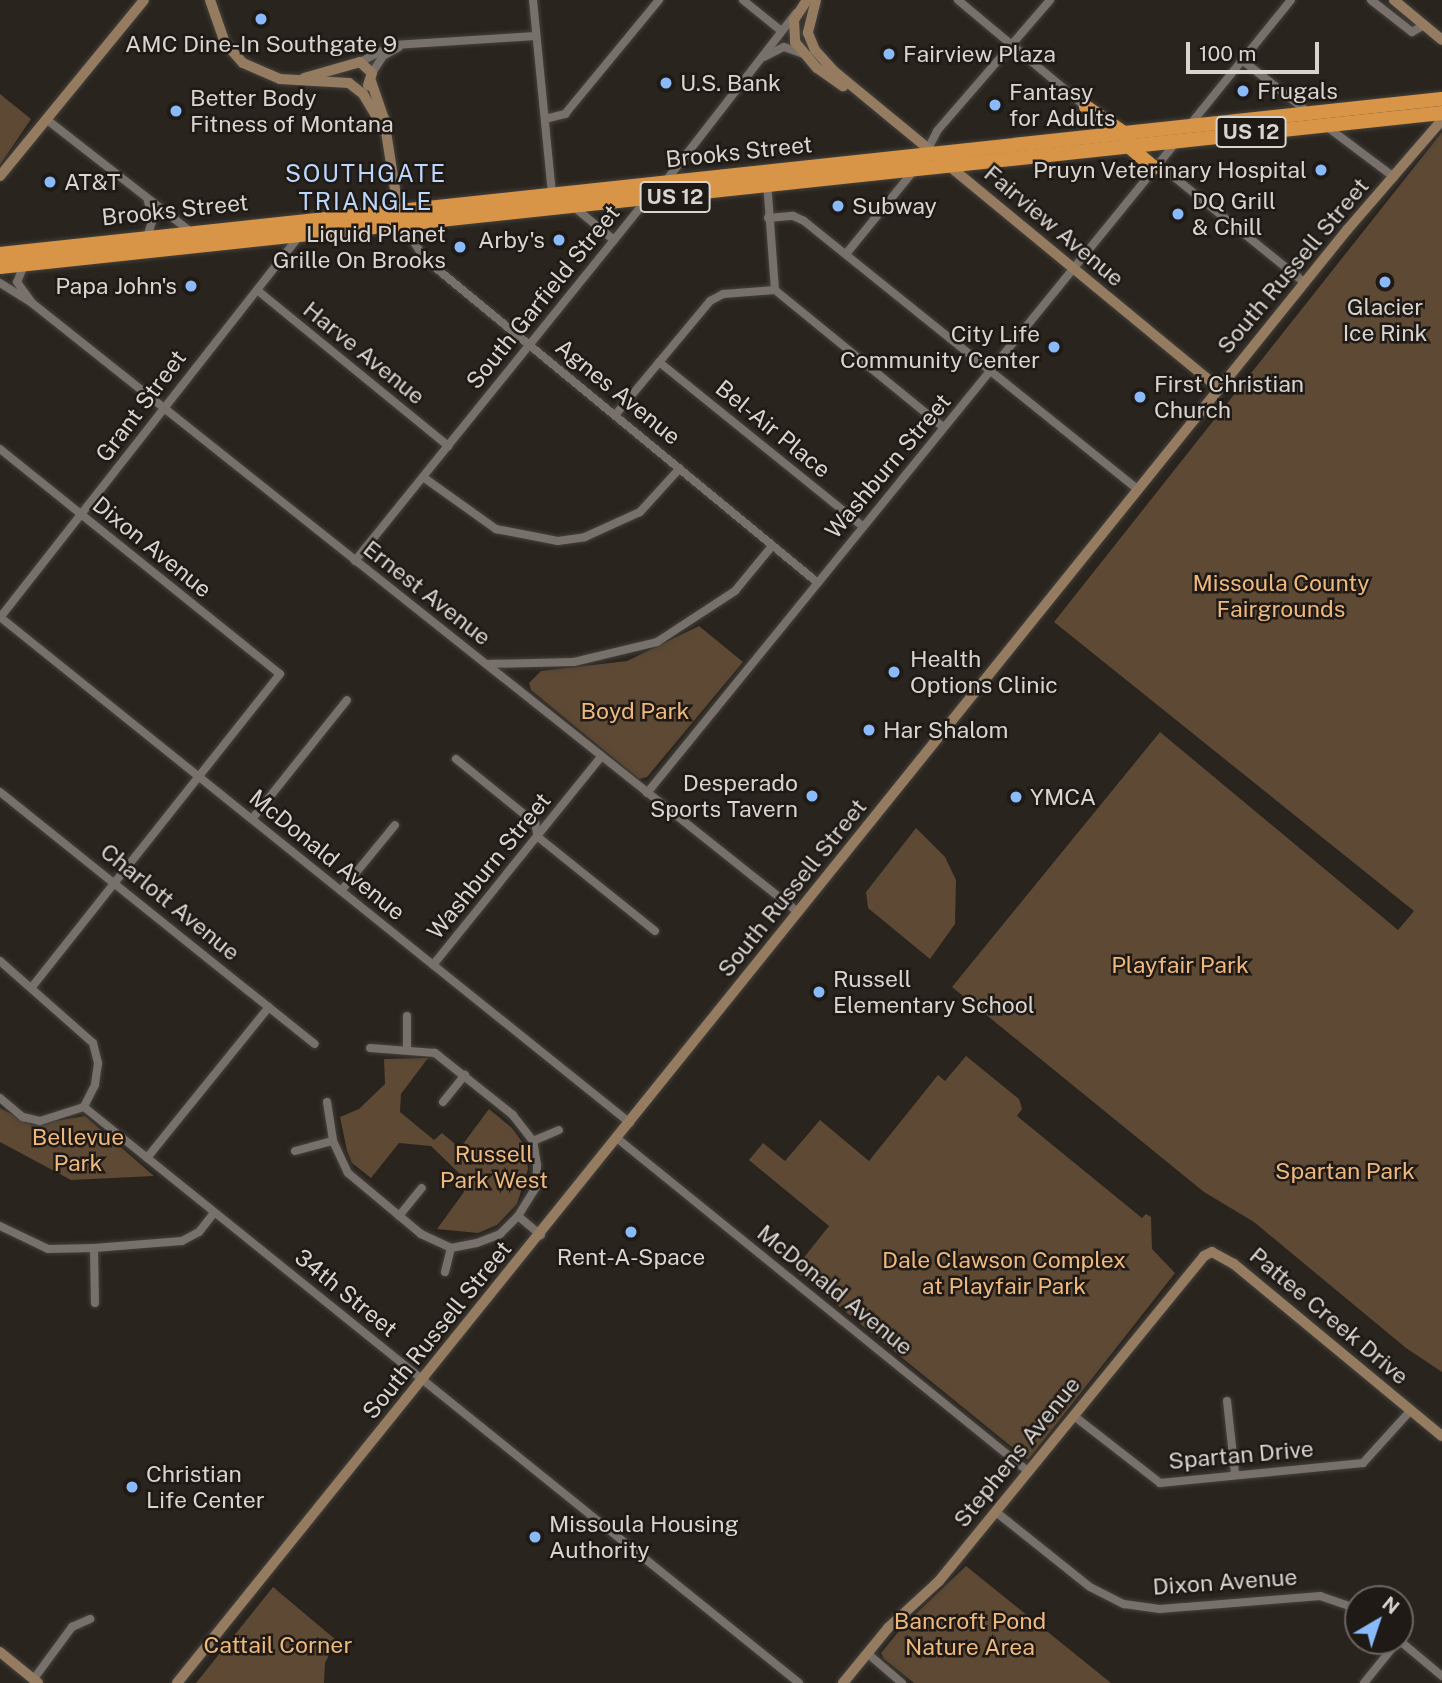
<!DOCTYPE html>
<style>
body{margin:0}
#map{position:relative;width:1442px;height:1683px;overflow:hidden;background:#29241e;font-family:"Public Sans",sans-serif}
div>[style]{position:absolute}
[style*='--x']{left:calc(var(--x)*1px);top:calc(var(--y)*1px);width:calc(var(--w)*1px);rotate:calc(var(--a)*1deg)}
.green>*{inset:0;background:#5d4934}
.roads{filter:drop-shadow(0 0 2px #45413c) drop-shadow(0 0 2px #45413c)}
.street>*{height:8px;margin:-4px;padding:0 4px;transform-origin:4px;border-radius:4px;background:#78716b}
.secondary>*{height:10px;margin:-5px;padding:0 5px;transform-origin:5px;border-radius:5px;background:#957c60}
.highway>*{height:14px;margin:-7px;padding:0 7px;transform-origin:7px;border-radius:7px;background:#d89547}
.dots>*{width:19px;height:19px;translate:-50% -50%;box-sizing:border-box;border:4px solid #1f1a15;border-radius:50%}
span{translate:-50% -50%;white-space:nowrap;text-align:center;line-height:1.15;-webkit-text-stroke:5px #1f1a15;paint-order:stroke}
.shield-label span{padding:2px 5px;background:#1f1a15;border:2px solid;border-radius:5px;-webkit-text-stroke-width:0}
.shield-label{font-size:21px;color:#d8d5d1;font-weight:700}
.poi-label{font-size:23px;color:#d8d5d1}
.left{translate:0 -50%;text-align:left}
.right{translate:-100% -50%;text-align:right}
.street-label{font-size:23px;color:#d8d5d1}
.park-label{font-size:23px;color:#efb87d}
.neighbourhood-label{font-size:24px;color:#bcd7fd;letter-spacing:2px}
.north{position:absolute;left:1344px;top:1585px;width:70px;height:70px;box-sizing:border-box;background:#1f1a15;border:2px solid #696560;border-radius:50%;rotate:39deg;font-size:19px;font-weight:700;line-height:28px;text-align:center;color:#d8d5d1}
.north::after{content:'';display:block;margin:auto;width:24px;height:32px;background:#89bafc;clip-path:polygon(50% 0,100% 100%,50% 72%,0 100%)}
.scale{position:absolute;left:1186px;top:42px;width:133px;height:32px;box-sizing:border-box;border:4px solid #d8d5d1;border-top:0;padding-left:9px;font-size:21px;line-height:24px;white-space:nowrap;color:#d8d5d1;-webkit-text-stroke:5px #1f1a15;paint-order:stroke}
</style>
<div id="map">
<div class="green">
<div style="clip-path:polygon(0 94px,31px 119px,0 165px)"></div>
<div style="clip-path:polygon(1442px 132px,1442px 1372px,1406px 1348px,1254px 1222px,1204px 1192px,952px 987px,1160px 732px,1398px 930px,1414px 911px,1054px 622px)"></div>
<div style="clip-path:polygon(699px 626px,743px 662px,647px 777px,639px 779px,531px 690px,529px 683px,541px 671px,627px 661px)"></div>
<div style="clip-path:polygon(916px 828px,945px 857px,956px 880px,955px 924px,930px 959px,868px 908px,866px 892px)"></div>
<div style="clip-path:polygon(966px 1056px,1019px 1099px,1022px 1109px,1017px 1116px,1142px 1218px,1146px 1214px,1151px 1217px,1152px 1249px,1175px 1273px,1028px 1460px,794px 1270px,829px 1226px,749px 1160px,763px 1143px,785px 1161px,820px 1120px,869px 1161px,938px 1075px,945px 1081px)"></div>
<div style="clip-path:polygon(428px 1058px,401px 1094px,400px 1112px,434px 1140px,442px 1133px,460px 1148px,489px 1109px,512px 1128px,525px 1146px,528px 1169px,517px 1204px,497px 1225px,478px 1233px,437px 1229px,464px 1192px,460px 1174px,431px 1146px,399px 1143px,371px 1178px,352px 1163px,347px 1151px,340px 1117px,359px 1109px,385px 1084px,384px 1059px)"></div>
<div style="clip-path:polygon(0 1108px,32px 1125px,85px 1116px,154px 1176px,71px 1180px,0 1142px)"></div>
<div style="clip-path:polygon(966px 1566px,1111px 1683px,914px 1683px,884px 1659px,881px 1653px,903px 1626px)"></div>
<div style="clip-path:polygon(273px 1587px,336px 1640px,325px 1663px,324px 1683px,196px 1683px)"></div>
</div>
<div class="roads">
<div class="street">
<div style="--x:533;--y:0;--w:195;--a:84.4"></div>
<div style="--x:743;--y:0;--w:48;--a:39"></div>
<div style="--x:958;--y:0;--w:167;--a:39.9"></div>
<div style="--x:1371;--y:0;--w:52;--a:38"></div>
<div style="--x:1412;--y:32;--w:14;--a:-30"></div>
<div style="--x:764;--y:57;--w:22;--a:-27"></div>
<div style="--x:784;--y:47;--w:20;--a:20"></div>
<div style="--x:1242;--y:60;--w:85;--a:38.3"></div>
<div style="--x:360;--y:62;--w:38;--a:-27"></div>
<div style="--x:394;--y:45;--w:142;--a:-3.6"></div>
<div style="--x:372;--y:73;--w:20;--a:-57"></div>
<div style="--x:383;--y:56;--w:18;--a:-29"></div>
<div style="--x:46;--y:119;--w:182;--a:37.9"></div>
<div style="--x:545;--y:119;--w:21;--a:-14"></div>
<div style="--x:565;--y:114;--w:148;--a:-50.5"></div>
<div style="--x:1189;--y:126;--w:162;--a:-51"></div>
<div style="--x:1326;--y:126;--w:85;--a:36.9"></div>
<div style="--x:928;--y:149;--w:20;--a:-63"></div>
<div style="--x:937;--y:131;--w:173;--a:-49.2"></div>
<div style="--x:1158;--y:164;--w:189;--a:39"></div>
<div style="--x:767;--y:181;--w:109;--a:85.8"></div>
<div style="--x:665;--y:182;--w:214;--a:-52.2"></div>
<div style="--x:574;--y:207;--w:52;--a:39.5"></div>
<div style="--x:768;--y:218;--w:25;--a:-5"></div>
<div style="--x:793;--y:216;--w:12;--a:24"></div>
<div style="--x:804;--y:221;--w:429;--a:38.8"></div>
<div style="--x:402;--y:224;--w:42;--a:56.7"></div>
<div style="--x:425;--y:259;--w:509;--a:39.5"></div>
<div style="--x:300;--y:235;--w:486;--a:128.1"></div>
<div style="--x:0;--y:617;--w:808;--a:38.77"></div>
<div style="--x:147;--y:237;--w:19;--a:-72"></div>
<div style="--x:153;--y:219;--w:19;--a:-106"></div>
<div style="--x:846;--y:254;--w:109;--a:-50.9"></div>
<div style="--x:24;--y:265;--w:18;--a:112"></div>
<div style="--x:17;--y:282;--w:26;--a:54"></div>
<div style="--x:32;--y:303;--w:979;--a:38.49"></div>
<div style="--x:0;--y:283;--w:36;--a:32"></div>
<div style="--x:257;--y:290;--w:247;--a:39.2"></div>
<div style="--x:659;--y:362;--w:261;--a:38.9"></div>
<div style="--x:616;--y:414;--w:147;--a:-50.2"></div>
<div style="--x:710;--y:301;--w:15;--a:-28"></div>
<div style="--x:723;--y:294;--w:52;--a:-4.4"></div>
<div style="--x:775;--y:290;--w:217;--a:39.2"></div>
<div style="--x:0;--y:449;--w:359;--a:38.8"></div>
<div style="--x:280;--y:674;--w:399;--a:128.4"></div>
<div style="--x:423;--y:477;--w:90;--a:35.5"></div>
<div style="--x:496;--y:529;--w:63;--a:11"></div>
<div style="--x:558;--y:541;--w:27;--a:-8"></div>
<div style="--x:585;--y:537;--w:60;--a:-24.4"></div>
<div style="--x:640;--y:512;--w:59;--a:-47.7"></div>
<div style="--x:355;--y:561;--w:466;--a:-51.1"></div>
<div style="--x:487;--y:664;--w:87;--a:-1.3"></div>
<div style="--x:574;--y:662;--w:85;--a:-13.5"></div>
<div style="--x:657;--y:642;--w:93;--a:-33.2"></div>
<div style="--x:735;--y:591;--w:58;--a:-50.6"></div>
<div style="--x:456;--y:759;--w:102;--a:39"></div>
<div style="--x:535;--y:823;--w:14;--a:78"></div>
<div style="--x:538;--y:837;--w:150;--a:38.8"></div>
<div style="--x:0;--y:792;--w:403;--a:38.7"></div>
<div style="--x:647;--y:793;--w:840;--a:-50.89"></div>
<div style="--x:252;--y:819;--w:152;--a:-51.4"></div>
<div style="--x:341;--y:891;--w:85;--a:-50.7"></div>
<div style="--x:0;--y:961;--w:124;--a:41.4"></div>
<div style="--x:93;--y:1043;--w:21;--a:76"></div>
<div style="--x:98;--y:1063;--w:22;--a:98"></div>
<div style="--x:95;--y:1085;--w:25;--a:117"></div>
<div style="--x:84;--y:1107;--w:918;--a:38.85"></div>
<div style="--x:433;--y:965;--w:267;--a:-51.1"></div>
<div style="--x:407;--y:1016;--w:33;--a:90"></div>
<div style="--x:0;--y:1098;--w:30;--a:40"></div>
<div style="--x:23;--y:1117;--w:17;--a:13"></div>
<div style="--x:40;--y:1121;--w:46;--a:-17.7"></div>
<div style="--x:327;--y:1102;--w:39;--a:81"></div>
<div style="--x:333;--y:1141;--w:35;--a:65"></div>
<div style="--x:348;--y:1173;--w:95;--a:39.9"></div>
<div style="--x:421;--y:1234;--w:33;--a:25"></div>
<div style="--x:451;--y:1248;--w:26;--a:-11"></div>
<div style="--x:477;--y:1243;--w:25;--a:-21"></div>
<div style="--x:500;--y:1234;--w:25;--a:-45"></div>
<div style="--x:518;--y:1216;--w:34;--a:-58"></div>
<div style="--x:536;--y:1187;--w:22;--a:-87"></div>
<div style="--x:537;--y:1165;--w:24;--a:-99"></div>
<div style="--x:533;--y:1141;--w:33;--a:-128"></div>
<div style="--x:513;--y:1115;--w:100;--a:-141.5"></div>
<div style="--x:435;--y:1053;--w:65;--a:-175.6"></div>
<div style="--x:443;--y:1102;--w:35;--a:-51"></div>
<div style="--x:618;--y:1139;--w:529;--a:39.02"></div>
<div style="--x:533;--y:1141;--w:28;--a:-23"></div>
<div style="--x:295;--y:1151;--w:39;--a:-15"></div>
<div style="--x:147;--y:1158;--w:194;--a:-51.1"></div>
<div style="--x:399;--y:1216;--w:36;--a:-51"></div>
<div style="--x:518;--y:1216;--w:30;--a:40"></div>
<div style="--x:0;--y:1226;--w:53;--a:25.6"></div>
<div style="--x:48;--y:1249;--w:46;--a:-1.2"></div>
<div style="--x:94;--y:1248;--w:88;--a:-4.5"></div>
<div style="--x:182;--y:1241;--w:19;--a:-28"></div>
<div style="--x:199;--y:1232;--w:24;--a:-52"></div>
<div style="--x:94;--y:1248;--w:55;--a:89"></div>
<div style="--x:445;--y:1272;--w:25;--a:-76"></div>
<div style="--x:1227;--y:1401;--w:72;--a:83.7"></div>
<div style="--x:1074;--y:1416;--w:109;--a:37.9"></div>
<div style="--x:1160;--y:1483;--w:204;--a:-5.6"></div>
<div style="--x:1363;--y:1463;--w:72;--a:-47.8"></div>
<div style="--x:996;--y:1512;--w:120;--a:38.6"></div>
<div style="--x:1090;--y:1587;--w:38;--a:27"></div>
<div style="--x:1124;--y:1604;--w:36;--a:8"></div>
<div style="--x:1160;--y:1609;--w:161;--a:-4.6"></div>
<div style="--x:1320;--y:1596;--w:40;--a:18.9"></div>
<div style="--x:1400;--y:1641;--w:55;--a:39.8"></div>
<div style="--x:867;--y:1653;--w:46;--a:40.6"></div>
<div style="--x:33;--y:1680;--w:66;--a:-53.7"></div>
<div style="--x:72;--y:1627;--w:20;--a:-24"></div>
<div style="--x:1364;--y:1683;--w:54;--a:-51"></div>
</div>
<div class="secondary">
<div style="--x:210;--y:0;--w:46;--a:70.8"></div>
<div style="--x:225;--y:43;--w:27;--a:48"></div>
<div style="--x:243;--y:63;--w:40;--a:23.4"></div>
<div style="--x:280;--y:79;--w:69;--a:3.3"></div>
<div style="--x:349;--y:83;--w:18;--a:38"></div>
<div style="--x:363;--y:94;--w:39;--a:59"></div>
<div style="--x:807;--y:0;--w:24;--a:123"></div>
<div style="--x:794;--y:20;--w:22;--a:87"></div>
<div style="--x:795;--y:42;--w:34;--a:50"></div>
<div style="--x:817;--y:68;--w:32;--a:35"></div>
<div style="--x:816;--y:0;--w:34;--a:104"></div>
<div style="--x:808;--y:33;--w:18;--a:68"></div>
<div style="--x:815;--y:50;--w:28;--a:48"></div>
<div style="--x:834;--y:71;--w:499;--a:39.5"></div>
<div style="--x:1394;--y:0;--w:62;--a:39.8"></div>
<div style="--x:304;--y:78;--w:58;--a:-15.9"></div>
<div style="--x:360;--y:62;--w:16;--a:43"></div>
<div style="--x:372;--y:73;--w:13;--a:108"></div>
<div style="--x:371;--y:81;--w:40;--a:71.1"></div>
<div style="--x:384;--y:119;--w:97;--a:81.1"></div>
<div style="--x:0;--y:176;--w:227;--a:-50.7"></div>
<div style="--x:0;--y:1652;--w:49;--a:39.2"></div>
<div style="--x:177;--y:1683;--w:1866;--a:-51.16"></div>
<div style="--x:1347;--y:230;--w:145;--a:-49.2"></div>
<div style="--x:843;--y:1683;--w:71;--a:-50.7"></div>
<div style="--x:888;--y:1628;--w:69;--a:-42.7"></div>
<div style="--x:939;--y:1581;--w:419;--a:-50.8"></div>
<div style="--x:1204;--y:1256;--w:9;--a:-27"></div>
<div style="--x:1212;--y:1252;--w:25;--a:29"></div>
<div style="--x:1234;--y:1264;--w:270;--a:39.6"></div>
</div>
<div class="highway">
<div style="--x:1086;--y:107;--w:46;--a:34.4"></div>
<div style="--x:1127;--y:145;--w:35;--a:40"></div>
<div style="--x:0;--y:254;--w:1450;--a:-6.14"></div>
<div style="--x:0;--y:267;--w:1450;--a:-6.1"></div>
</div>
</div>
<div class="dots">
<div style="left:261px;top:19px;background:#89bafc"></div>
<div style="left:889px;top:54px;background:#89bafc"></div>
<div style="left:666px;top:83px;background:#89bafc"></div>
<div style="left:1243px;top:91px;background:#89bafc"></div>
<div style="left:995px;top:105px;background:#89bafc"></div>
<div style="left:176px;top:111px;background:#89bafc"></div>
<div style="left:1321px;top:170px;background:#89bafc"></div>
<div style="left:50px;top:182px;background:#89bafc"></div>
<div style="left:838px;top:206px;background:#89bafc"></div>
<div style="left:1178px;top:214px;background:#89bafc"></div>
<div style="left:559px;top:240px;background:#89bafc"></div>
<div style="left:460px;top:247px;background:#89bafc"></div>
<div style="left:1385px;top:282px;background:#89bafc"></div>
<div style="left:191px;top:286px;background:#89bafc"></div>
<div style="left:1054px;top:347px;background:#89bafc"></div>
<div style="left:1140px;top:397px;background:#89bafc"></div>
<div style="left:894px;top:672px;background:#89bafc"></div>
<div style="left:869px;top:730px;background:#89bafc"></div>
<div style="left:812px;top:796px;background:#89bafc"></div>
<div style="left:1016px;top:797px;background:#89bafc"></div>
<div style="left:819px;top:992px;background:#89bafc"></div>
<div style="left:631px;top:1232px;background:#89bafc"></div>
<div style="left:132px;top:1487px;background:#89bafc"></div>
<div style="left:535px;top:1537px;background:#89bafc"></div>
</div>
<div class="shield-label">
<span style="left:1251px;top:132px">US 12</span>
<span style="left:675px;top:197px">US 12</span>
</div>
<div class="poi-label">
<span style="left:261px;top:44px">AMC Dine-In Southgate 9</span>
<span class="left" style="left:903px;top:54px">Fairview Plaza</span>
<span class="left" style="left:680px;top:83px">U.S. Bank</span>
<span class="left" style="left:1257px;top:91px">Frugals</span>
<span class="left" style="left:1009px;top:105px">Fantasy<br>for Adults</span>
<span class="left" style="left:190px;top:111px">Better Body<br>Fitness of Montana</span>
<span class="right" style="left:1307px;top:170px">Pruyn Veterinary Hospital</span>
<span class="left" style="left:64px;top:182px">AT&amp;T</span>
<span class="left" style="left:1192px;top:214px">DQ Grill<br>&amp; Chill</span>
<span class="left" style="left:852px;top:206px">Subway</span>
<span class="right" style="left:446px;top:247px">Liquid Planet<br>Grille On Brooks</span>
<span class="right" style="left:545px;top:240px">Arby's</span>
<span class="right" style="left:177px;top:286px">Papa John's</span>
<span style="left:1385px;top:320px">Glacier<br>Ice Rink</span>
<span class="right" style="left:1040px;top:347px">City Life<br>Community Center</span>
<span class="left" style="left:1154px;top:397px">First Christian<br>Church</span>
<span class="left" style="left:910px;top:672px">Health<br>Options Clinic</span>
<span class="left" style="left:883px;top:730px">Har Shalom</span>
<span class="right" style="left:798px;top:796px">Desperado<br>Sports Tavern</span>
<span class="left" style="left:1030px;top:797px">YMCA</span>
<span class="left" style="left:833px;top:992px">Russell<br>Elementary School</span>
<span style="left:631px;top:1257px">Rent-A-Space</span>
<span class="left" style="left:146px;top:1487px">Christian<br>Life Center</span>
<span class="left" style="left:549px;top:1537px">Missoula Housing<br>Authority</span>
</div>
<div class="street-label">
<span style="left:739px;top:152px;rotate:-6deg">Brooks Street</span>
<span style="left:175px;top:210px;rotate:-6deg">Brooks Street</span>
<span style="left:1054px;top:226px;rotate:40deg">Fairview Avenue</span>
<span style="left:1293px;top:266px;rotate:-50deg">South Russell Street</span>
<span style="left:543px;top:297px;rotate:-51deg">South Garfield Street</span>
<span style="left:364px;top:353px;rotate:39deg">Harve Avenue</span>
<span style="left:618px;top:392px;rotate:39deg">Agnes Avenue</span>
<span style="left:141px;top:406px;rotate:-53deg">Grant Street</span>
<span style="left:773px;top:429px;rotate:39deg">Bel-Air Place</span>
<span style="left:888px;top:466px;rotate:-50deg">Washburn Street</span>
<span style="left:152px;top:547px;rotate:39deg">Dixon Avenue</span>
<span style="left:427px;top:593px;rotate:38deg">Ernest Avenue</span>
<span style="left:327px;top:855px;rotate:39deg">McDonald Avenue</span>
<span style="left:489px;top:866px;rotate:-51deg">Washburn Street</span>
<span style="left:792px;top:888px;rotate:-51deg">South Russell Street</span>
<span style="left:170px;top:902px;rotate:39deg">Charlott Avenue</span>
<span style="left:835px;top:1290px;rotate:39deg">McDonald Avenue</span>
<span style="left:346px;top:1293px;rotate:39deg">34th Street</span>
<span style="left:1329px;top:1316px;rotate:40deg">Pattee Creek Drive</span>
<span style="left:437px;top:1330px;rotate:-51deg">South Russell Street</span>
<span style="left:1017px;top:1452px;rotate:-51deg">Stephens Avenue</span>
<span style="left:1241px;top:1455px;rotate:-5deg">Spartan Drive</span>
<span style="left:1225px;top:1582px;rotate:-4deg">Dixon Avenue</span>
</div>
<div class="park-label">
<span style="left:1281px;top:596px">Missoula County<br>Fairgrounds</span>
<span style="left:635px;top:711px">Boyd Park</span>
<span style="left:1180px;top:965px">Playfair Park</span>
<span style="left:78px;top:1150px">Bellevue<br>Park</span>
<span style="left:494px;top:1167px">Russell<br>Park West</span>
<span style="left:1345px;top:1171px">Spartan Park</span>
<span style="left:1004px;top:1273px">Dale Clawson Complex<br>at Playfair Park</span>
<span style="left:970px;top:1634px">Bancroft Pond<br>Nature Area</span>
<span style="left:278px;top:1645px">Cattail Corner</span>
</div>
<div class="neighbourhood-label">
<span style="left:366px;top:188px">SOUTHGATE<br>TRIANGLE</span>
</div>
<div class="north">N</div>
<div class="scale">100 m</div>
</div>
